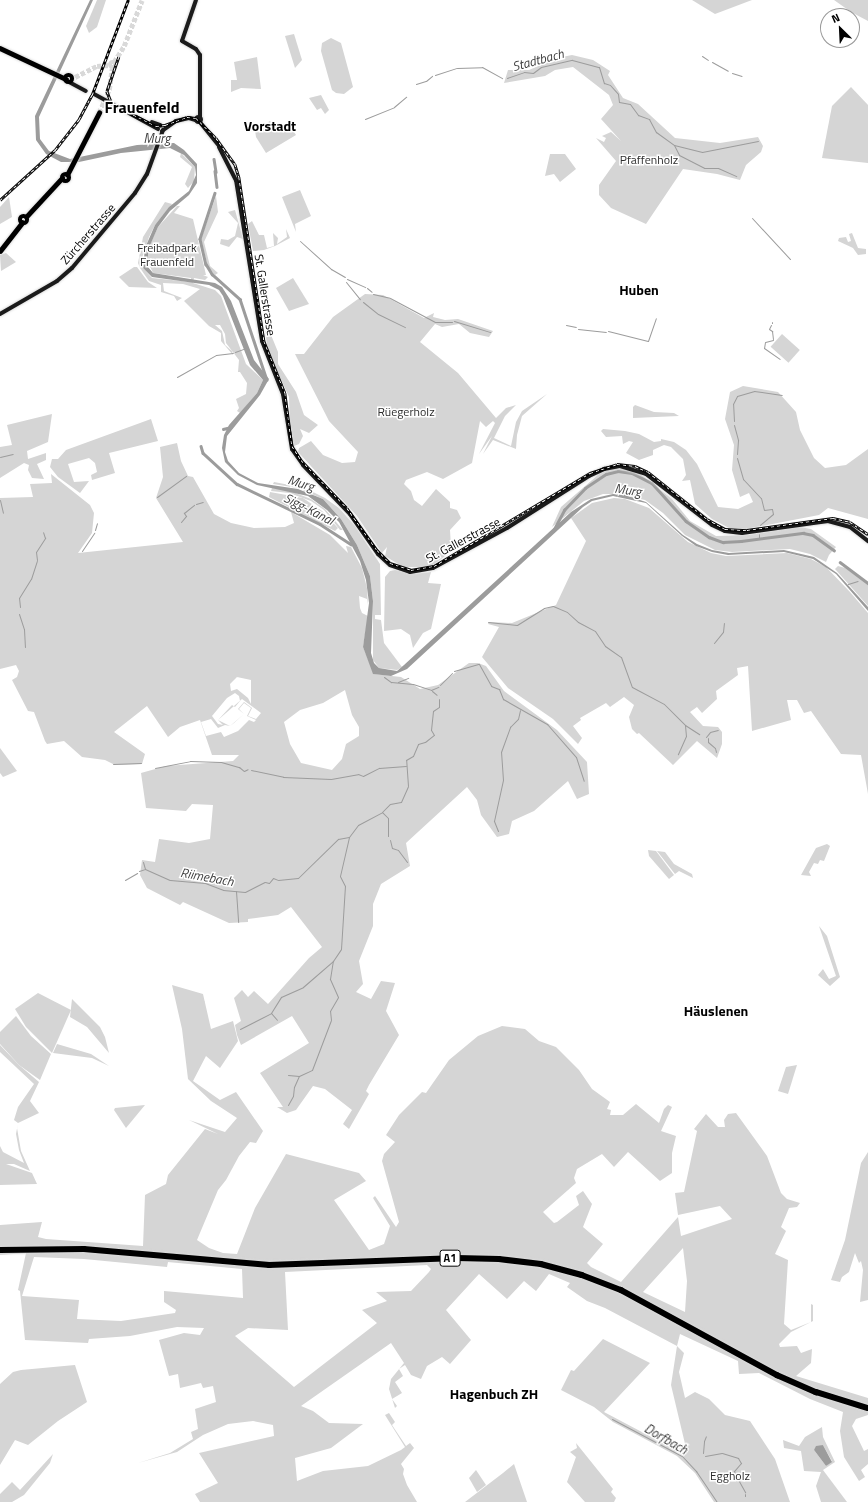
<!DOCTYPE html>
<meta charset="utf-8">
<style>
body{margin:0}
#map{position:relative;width:868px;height:1502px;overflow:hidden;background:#fff;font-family:"Titillium Web",sans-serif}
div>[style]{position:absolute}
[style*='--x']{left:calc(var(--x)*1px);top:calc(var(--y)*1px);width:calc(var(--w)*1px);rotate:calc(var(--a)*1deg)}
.green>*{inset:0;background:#d5d5d5;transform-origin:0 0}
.water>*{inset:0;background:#9c9c9c}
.stream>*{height:1px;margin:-0.5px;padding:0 0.5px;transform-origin:0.5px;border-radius:0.5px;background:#9c9c9c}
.canal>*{height:2.5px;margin:-1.25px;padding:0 1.25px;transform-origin:1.25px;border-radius:1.25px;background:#9c9c9c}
.primary-tunnel>*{height:4.5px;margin-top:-2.25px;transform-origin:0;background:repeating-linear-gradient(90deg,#d9d9d9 0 4.5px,transparent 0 6.5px)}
.primary-tunnel>.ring{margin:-2.25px;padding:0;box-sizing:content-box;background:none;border:4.5px solid #d9d9d9;border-radius:50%}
.roads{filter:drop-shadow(0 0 1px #dbdbdb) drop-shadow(0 0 1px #dbdbdb)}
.secondary>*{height:4px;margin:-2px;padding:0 2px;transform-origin:2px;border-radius:2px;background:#1b1b1b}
.secondary>.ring{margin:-2px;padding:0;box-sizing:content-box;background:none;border:4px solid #1b1b1b;border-radius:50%}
.primary>*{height:4.5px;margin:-2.25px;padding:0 2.25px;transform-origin:2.25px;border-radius:2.25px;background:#000}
.primary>.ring{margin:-2.25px;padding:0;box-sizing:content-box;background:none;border:4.5px solid #000;border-radius:50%}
.motorway>*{height:5.5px;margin:-2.75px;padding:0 2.75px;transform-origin:2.75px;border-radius:2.75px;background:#000}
.rail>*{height:2.5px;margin-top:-1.25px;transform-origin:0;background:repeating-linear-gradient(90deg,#fff 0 3px,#000 0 6px);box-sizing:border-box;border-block:1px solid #000}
span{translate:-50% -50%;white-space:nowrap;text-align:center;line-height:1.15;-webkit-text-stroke:3px #fff;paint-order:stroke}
.shield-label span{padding:1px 3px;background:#fff;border:1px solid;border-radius:3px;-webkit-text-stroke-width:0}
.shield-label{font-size:11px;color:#000;font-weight:700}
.park-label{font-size:12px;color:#2c2c2c}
.street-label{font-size:12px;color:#000}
.water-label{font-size:13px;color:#3d3d3d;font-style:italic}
.quarter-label{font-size:14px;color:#000;font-weight:700}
.district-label{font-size:16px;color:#000;font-weight:700}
.north{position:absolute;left:820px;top:8px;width:40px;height:40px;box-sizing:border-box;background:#fff;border:1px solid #999;border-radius:50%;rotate:336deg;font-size:11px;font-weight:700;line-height:16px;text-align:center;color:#000}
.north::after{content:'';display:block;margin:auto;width:14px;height:18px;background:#000;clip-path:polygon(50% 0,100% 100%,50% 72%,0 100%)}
</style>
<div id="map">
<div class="green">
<div style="clip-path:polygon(97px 0,106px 0,97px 27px,89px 33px,86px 26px)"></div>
<div style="clip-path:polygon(692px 0,752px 0,715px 14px)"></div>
<div style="clip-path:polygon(834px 0,868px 0,868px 21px,851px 12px)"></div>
<div style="clip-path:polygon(294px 34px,302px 60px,295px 68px,285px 36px)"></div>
<div style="clip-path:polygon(331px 38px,341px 43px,353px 87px,344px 94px,336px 93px,332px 90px,321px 51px,322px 43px)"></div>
<div style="clip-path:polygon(572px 55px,593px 60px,610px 71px,608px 75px,623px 98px,638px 104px,675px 138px,720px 143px,758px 137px,763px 146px,761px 152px,746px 165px,740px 180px,717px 174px,683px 169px,646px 224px,611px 208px,599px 195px,599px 185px,616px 161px,596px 138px,604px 142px,606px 138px,602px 136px,611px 132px,621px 141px,601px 119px,613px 105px,609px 95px,573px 67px,555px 70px,545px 76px,504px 83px,508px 70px,529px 70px,557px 58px)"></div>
<div style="clip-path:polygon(257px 57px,261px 89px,241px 88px,231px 92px,231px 80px,237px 80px,234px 62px)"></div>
<div style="clip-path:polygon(851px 87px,868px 105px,868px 163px,822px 158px,832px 106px)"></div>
<div style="clip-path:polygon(321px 95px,329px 110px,325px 114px,321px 108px,317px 110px,309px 98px)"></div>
<div style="clip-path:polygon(269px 121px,292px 129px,296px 135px,266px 153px,256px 137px,255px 130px,267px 127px)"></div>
<div style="clip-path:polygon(181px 153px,195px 167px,194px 181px,188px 188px,185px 184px,192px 167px,180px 157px)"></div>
<div style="clip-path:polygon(550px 154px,565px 154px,576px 169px,560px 182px,554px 174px,545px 176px)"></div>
<div style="clip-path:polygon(300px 190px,311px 216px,295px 224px,296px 232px,282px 197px)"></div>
<div style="clip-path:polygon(216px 196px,218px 212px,204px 242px,210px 266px,218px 273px,215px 275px,208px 267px,201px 239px)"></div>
<div style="clip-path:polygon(9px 197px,12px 217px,0 224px,0 207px)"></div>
<div style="clip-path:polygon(165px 202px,172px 204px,155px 225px,149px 237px,142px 258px,143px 268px,152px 278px,191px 282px,191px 278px,153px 273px,147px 260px,148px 249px,158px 227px,177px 206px,180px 206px,174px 213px,193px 219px,206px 275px,203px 275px,208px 277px,205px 280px,194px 278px,193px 283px,215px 290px,221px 296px,246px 364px,263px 380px,257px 393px,240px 413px,237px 411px,239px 408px,236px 399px,246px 394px,247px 383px,240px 372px,238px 372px,239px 360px,226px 343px,225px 334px,220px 325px,215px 325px,222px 331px,225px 345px,232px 351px,233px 355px,221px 341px,221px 333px,209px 326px,184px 301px,200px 289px,183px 284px,163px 283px,164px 291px,182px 298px,177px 301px,174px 296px,161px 292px,161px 285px,149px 281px,140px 268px,138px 263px,143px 237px)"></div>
<div style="clip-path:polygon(235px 210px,243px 239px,237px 237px,229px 247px,220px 244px,221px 239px,228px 240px,235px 236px,238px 223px,228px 212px)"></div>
<div style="clip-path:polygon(252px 221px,259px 235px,264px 235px,267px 248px,274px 246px,273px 233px,278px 238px,277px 244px,287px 237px,286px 229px,290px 238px,275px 246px,264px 250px,253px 251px,248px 224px)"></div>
<div style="clip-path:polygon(852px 233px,858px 248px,866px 249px,866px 254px,858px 255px,853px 248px,838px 241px,839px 238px,846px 237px,848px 242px,851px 241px,849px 234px)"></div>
<div style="clip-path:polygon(6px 253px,16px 262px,1px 271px,0 255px)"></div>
<div style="clip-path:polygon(134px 267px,137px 267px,148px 282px,157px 288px,129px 287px,119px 277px)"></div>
<div style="clip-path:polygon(293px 278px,309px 304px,289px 311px,276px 288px)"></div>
<div style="clip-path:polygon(365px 294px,383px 295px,424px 318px,434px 313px,433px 317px,445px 320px,458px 319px,493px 331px,489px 337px,470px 333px,459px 324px,442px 327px,435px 324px,420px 342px,458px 373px,496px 418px,506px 408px,516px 405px,505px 416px,494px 438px,511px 446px,516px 422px,522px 411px,547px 394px,522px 416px,517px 435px,516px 449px,493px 440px,483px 454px,492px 436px,479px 454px,495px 423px,493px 421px,486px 427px,480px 421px,472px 463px,443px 479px,427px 472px,406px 480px,404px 484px,411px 491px,414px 500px,422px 506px,436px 489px,450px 502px,450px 508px,457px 510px,461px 518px,450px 530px,451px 547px,445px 556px,433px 565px,423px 567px,403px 567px,385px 556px,387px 547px,382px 553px,357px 516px,298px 452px,299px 448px,311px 441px,323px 455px,342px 463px,355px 462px,358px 452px,329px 421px,295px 354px,304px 354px,333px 317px)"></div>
<div style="clip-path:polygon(269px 330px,278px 352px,278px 364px,296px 392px,304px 415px,318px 425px,309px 433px,300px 429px,303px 436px,299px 444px,294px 446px,290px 427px,289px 397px,268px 351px,265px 331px)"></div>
<div style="left:782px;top:334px;width:24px;height:17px;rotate:42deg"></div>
<div style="clip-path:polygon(743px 386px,778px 392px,796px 412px,800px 430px,814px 458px,825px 468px,846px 465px,868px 449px,868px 519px,828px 508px,819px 515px,746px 529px,729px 528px,712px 519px,695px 504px,690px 480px,682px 481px,686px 475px,683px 459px,671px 447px,664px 445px,653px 450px,653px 455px,639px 460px,626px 453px,633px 442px,629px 441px,623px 444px,622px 436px,606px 437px,601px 431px,603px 429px,625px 431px,639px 434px,654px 442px,661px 441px,661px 439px,674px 442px,686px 450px,697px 464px,718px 507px,738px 509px,753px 502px,749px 493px,740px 497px,732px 470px,734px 445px,725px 419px,730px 392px)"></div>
<div style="clip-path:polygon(635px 405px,654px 412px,674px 413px,679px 416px,633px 418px,633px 407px)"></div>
<div style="clip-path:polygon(52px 414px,48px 442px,27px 451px,28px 459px,46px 453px,46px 460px,37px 464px,44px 479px,32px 478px,28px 470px,29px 465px,24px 463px,0 478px,0 447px,12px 445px,7px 425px)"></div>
<div style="clip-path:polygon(151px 419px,158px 441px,109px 453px,115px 473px,92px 480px,91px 475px,97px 472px,95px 463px,89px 458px,68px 464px,74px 482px,89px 481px,80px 493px,58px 477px,50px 467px,52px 459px,58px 459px,66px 450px)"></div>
<div style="clip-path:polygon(evenodd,177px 443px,181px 461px,188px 476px,193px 477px,214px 514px,231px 523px,254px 528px,285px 527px,294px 523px,291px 512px,330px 535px,348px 553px,346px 546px,351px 547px,362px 568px,367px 588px,368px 605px,367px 599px,359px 596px,360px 608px,362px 613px,368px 616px,363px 647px,374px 674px,401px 677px,420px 689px,438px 685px,469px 663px,478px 663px,486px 666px,504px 691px,557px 730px,587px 762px,589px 794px,577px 799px,568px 781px,534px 811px,512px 821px,509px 834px,497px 837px,481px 815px,477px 800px,467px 787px,406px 843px,410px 866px,381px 884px,373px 904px,373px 926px,359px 961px,363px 984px,356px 992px,371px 999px,381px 981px,395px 983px,386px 1011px,399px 1035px,369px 1085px,366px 1091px,369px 1094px,349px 1129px,343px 1124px,352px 1110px,325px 1089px,313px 1086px,296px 1110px,287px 1113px,277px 1107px,283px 1107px,260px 1073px,309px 1043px,292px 1016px,241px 1045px,237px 1035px,235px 1025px,241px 1021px,234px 998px,242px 990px,248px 997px,254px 991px,268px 1004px,309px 958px,322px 947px,291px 907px,278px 915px,248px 919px,248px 922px,229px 923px,183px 902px,180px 905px,147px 888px,140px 875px,142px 860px,155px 862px,159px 839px,189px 843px,210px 839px,213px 805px,192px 804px,186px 811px,146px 808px,141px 773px,166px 766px,233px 761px,239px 755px,212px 755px,200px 720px,180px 727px,168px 737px,147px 706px,114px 732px,145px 754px,142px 764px,115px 765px,105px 760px,82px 757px,64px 741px,47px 744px,45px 741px,34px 712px,28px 711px,12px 680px,17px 677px,19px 671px,16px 665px,0 669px,0 498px,33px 497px,30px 484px,52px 483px,51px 474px,90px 505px,94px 513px,92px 533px,78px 553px,183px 542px,156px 498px,163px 477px,160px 447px,177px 443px,237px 677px,251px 680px,251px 704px,248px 698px,237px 689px,231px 691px,230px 684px,237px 677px,177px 443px,345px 690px,352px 715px,359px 727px,359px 736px,346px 744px,342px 759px,332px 770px,301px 763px,290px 744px,284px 722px,300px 710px,323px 703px,345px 690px,177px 443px,235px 693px,239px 696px,240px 701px,235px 707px,232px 705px,218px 720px,223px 725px,218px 724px,212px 716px,227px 698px,235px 693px,177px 443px,242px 699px,261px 713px,256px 719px,248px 716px,252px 708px,244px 702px,238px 709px,244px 714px,234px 723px,230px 726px,218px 720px,242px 699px,177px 443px,244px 703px,251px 708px,247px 716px,256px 720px,254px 722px,249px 720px,238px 731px,224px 737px,221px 732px,206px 736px,201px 722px,211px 719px,218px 728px,225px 725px,230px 726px,244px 714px,239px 709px,244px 703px)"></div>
<div style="clip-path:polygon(610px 469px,628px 469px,639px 473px,672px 499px,690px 521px,716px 536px,749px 535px,799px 527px,811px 529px,836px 547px,829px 555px,826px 562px,810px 554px,790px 549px,732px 552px,715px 550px,685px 535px,663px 513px,645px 500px,616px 494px,603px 494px,584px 501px,552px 527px,561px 507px,599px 474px)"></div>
<div style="clip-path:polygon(274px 482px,305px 488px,325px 498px,339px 508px,355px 526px,380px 564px,381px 615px,375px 615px,375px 619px,381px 620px,384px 643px,402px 667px,397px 670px,379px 668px,373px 660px,373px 601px,370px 576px,357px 545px,341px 519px,323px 499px,298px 488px,273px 484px)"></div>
<div style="clip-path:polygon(272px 488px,288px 490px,311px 499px,325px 509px,343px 530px,340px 530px,324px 510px,311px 501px,289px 493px,271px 491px)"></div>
<div style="clip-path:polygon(270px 492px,303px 498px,322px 511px,338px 528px,335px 531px,269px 497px)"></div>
<div style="clip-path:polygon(614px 498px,625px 499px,649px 508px,688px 542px,711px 553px,726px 556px,787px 553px,811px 559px,826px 567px,850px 592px,868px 613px,868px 794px,861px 755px,841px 754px,811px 711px,804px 713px,797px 700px,787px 700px,791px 720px,752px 731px,748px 666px,737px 668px,738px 675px,716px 691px,717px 699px,702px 713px,697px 707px,690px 712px,703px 726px,718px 727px,722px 732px,722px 744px,717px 758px,697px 741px,673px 765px,639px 733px,637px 734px,632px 729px,629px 717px,634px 705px,624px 697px,610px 707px,606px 703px,580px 718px,581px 720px,573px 726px,582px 738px,578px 744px,553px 719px,508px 688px,482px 657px,499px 627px,488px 624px,489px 622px,512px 623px,556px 605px,586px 541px,571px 518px,592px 503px)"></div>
<div style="clip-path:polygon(838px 566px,845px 568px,868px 584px,868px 606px,835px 569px)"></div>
<div style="clip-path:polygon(395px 570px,413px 574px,431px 572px,428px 583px,441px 584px,431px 629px,423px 633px,413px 648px,410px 635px,401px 629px,384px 631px,385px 577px,390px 571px)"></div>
<div style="clip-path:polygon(0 748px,17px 771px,3px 777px,0 773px)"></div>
<div style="clip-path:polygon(827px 844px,830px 846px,824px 861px,820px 860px,818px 864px,814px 863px,809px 872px,811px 876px,801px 875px,816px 848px)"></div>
<div style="clip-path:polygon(648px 850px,656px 851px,674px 875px,669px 879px,649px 856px)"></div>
<div style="clip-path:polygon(657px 851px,665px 852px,674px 864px,692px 874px,693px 878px,679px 871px,675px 874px)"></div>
<div style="clip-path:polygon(819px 926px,827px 936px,840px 977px,830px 986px,818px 975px,823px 969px,829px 979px,836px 976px)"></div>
<div style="clip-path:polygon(evenodd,172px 985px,203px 994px,211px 1029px,233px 1021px,238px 1041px,220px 1068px,206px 1056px,193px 1081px,220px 1100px,236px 1092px,263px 1131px,256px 1143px,250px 1142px,239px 1156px,226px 1180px,218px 1190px,197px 1240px,209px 1248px,223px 1253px,237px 1254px,255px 1208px,286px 1154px,359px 1173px,366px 1181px,334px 1200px,369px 1250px,384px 1244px,390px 1226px,373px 1198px,375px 1196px,396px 1227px,399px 1222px,382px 1161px,384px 1154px,395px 1142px,386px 1135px,399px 1115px,422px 1092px,426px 1093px,449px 1060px,478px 1036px,502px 1026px,525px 1029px,539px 1041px,556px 1047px,579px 1070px,592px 1089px,610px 1102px,607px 1109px,611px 1110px,610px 1115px,623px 1115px,636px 1104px,659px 1123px,664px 1109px,668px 1105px,672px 1107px,661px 1131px,676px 1136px,672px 1153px,672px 1173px,660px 1181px,628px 1152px,614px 1167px,602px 1154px,577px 1169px,574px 1178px,576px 1183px,543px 1212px,554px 1223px,557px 1222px,579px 1205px,576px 1196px,583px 1191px,592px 1204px,583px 1227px,603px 1244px,587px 1263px,591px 1267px,621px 1282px,678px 1217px,681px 1236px,732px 1219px,720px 1206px,678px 1215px,675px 1193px,684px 1192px,697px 1131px,694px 1129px,706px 1114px,718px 1127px,725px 1127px,724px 1120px,728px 1114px,736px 1113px,767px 1156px,781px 1193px,787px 1199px,800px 1203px,797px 1207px,789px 1208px,781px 1227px,786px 1231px,775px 1254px,788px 1260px,784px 1324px,791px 1330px,811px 1322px,811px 1304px,813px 1305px,813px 1321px,791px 1332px,779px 1344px,780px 1347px,797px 1346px,801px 1353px,812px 1349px,811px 1363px,796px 1376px,868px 1398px,868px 1415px,856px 1419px,852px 1426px,864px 1451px,868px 1449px,868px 1464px,861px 1470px,865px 1477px,859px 1481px,844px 1457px,840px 1431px,843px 1412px,810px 1399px,759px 1373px,739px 1374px,738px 1361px,680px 1334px,677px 1346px,684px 1353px,679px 1372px,685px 1398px,695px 1392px,709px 1399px,725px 1415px,750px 1421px,775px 1459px,790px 1502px,714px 1502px,695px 1473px,677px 1456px,613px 1422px,594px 1407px,561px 1390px,571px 1370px,574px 1371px,603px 1339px,650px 1363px,604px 1412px,674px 1449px,686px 1448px,671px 1385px,677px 1346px,605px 1308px,587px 1301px,567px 1287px,570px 1283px,549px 1274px,536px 1291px,524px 1281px,507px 1299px,479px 1274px,446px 1310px,471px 1340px,450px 1364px,442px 1357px,427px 1366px,421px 1379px,411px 1375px,405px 1365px,399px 1369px,403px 1376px,395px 1382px,402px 1393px,392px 1399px,397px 1406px,395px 1408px,389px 1389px,391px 1379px,404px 1363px,391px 1343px,301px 1406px,313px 1411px,329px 1423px,363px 1424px,331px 1448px,295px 1458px,297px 1481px,323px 1471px,368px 1466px,401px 1450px,405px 1447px,385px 1415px,389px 1413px,395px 1422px,392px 1425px,406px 1446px,410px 1443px,414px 1448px,401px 1464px,404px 1469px,403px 1474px,407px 1485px,417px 1502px,200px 1502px,195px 1494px,218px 1483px,199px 1453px,274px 1436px,273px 1425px,253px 1421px,228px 1424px,203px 1435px,177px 1452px,138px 1463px,170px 1453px,193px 1439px,191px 1432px,198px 1429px,195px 1409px,216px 1402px,213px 1386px,203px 1388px,201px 1383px,180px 1388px,178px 1374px,169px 1376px,159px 1340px,184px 1333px,200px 1335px,204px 1328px,177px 1327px,130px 1336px,89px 1339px,88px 1343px,25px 1340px,20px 1291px,18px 1290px,26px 1253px,0 1255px,0 1225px,42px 1222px,38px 1237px,46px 1239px,143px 1246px,145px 1195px,166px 1184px,168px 1175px,205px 1129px,218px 1134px,189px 1120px,225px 1132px,237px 1118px,211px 1101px,188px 1079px,182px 1029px,172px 985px,683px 1248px,687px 1281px,685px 1312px,643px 1292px,683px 1248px,172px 985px,34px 1257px,84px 1259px,167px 1267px,168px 1262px,242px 1269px,243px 1298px,164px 1291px,164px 1302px,176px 1310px,175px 1313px,121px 1321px,77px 1319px,79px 1300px,22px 1296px,34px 1257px,172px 985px,427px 1265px,431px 1269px,429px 1272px,411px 1291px,376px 1292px,387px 1301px,362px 1310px,377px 1323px,294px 1387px,235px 1336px,248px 1328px,288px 1330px,285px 1272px,427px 1265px)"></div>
<div style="clip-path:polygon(38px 993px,71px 1010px,52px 1053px,26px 1027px,15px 1009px)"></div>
<div style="clip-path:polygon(72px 999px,100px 1027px,105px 1037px,109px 1053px,87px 1027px,70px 1017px)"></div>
<div style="clip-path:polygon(16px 1016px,31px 1036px,51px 1054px,40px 1080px,19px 1065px,0 1044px,0 1032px)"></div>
<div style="clip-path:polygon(57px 1044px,91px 1054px,109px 1066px,92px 1058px,53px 1053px)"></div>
<div style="clip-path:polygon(0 1045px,19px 1065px,39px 1082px,30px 1101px,39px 1113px,18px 1123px,17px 1128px,21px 1151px,30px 1171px,14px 1164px,6px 1164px,32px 1173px,37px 1184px,0 1185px,0 1146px,3px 1152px,24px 1163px,19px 1150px,16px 1134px,18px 1123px,14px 1120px,18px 1107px,34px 1084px,0 1052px)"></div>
<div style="clip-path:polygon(797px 1065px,788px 1094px,778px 1091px,786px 1067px)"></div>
<div style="clip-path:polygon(145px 1105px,126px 1128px,114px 1110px,115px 1108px)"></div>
<div style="clip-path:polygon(868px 1152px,868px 1300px,860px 1302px,863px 1270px,861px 1261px,859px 1263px,855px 1253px,849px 1272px,842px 1277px,840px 1282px,831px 1280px,845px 1240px,861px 1163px)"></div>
<div style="clip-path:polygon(75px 1365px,87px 1402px,58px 1421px,28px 1445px,15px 1440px,0 1465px,0 1384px,13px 1372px,21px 1370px)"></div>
<div style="clip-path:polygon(evenodd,822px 1427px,823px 1437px,835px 1462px,823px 1470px,847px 1502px,821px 1502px,816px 1486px,821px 1472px,804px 1471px,801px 1451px,784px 1448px,783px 1440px,799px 1446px,805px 1437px,822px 1427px,823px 1445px,832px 1461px,826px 1466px,814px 1450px,823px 1445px)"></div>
<div style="clip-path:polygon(576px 1443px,613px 1489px,611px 1492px,616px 1498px,614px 1502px,585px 1502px,567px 1482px,576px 1457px,570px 1452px,577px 1448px)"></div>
<div style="clip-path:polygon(53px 1454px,50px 1463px,24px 1495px,12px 1502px,0 1502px,0 1494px,12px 1482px,20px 1490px)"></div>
<div style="clip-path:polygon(514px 1464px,527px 1502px,465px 1502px,503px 1473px)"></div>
<div style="clip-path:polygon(476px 1470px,486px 1485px,477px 1492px,469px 1478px)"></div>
</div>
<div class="water">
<div style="clip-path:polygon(90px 0,93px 0,39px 117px,40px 139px,49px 151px,70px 159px,137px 145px,174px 143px,184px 150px,197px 164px,197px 183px,189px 195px,170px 211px,158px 227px,148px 250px,148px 267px,153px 273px,215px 283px,222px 287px,231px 301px,254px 360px,269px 379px,260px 395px,227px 436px,225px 452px,228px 461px,239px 473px,258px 483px,298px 489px,323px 499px,341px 519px,357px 545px,370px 576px,373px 601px,371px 653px,374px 663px,379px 668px,397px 671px,404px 665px,571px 512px,591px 499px,613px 494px,625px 495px,646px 502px,683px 535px,697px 544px,712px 550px,729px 553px,784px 550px,814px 557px,837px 573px,868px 607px,868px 611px,836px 574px,813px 559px,784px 552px,728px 555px,712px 552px,696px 546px,682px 536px,646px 503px,613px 496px,592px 501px,583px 507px,407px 669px,391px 676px,373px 674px,363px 647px,369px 603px,366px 580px,360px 561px,339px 522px,327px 510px,308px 496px,257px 485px,238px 475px,225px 462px,222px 448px,224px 435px,229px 425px,257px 393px,263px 380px,250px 365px,223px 296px,219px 290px,209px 285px,152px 277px,143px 268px,145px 248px,155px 225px,169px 207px,189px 191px,196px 175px,195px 167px,184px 155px,170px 148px,121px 153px,79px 162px,61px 162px,46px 154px,36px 140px,35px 116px)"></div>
<div style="clip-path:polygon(823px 1445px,832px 1462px,826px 1466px,814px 1450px,816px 1446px)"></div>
</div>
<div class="stream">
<div style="--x:702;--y:56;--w:7;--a:34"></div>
<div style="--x:712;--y:62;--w:18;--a:29"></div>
<div style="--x:732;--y:73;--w:10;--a:17"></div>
<div style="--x:435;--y:75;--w:23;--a:-18"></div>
<div style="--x:457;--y:68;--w:25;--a:-2"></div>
<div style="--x:482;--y:67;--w:23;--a:29"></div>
<div style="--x:507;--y:78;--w:18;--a:-19"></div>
<div style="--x:524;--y:72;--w:9;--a:6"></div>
<div style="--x:533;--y:73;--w:10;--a:-37"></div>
<div style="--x:541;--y:67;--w:32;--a:-13"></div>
<div style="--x:572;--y:60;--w:28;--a:15"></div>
<div style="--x:599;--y:67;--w:17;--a:73"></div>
<div style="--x:604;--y:83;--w:6;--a:18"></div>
<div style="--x:610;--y:85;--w:12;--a:48"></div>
<div style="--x:618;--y:94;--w:8;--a:83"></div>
<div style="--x:619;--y:102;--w:11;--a:10"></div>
<div style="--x:630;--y:104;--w:14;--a:54"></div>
<div style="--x:638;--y:115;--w:12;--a:20"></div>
<div style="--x:649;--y:119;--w:15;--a:62"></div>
<div style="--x:656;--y:132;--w:22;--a:36"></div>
<div style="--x:674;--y:145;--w:11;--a:63"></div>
<div style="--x:679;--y:155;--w:28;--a:27"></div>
<div style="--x:704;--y:168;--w:14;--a:0"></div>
<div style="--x:718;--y:168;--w:20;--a:24"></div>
<div style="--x:416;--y:84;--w:10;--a:-17"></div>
<div style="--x:426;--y:81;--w:8;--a:-40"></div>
<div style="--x:365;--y:119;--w:31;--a:-22"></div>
<div style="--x:394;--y:107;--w:16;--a:-40"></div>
<div style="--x:674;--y:145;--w:29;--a:14"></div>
<div style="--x:702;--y:152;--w:57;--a:-11.1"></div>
<div style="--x:752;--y:218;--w:56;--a:47.2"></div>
<div style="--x:300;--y:241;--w:42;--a:42.1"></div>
<div style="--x:331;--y:269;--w:16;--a:30"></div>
<div style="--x:347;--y:279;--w:20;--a:24"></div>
<div style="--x:346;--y:282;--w:22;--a:51"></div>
<div style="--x:367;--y:288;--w:6;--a:39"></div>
<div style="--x:373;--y:294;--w:17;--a:13"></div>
<div style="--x:390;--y:298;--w:51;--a:28.1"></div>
<div style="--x:435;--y:322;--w:17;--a:0"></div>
<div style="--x:363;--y:302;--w:19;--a:39"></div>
<div style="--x:378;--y:314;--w:30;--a:26"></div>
<div style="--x:454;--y:321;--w:38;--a:17"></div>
<div style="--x:772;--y:323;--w:1;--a:-90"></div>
<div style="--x:566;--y:325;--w:10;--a:11"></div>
<div style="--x:771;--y:325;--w:4;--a:117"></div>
<div style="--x:769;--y:329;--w:4;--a:34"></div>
<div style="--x:772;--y:331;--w:8;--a:83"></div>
<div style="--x:578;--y:329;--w:28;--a:6"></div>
<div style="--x:608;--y:331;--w:41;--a:14"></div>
<div style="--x:648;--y:341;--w:24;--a:-71"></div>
<div style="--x:773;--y:340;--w:8;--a:166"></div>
<div style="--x:765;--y:342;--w:6;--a:99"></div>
<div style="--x:764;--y:348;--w:19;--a:35"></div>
<div style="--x:235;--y:352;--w:12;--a:-20"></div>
<div style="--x:177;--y:377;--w:45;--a:-29.4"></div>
<div style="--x:216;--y:355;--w:17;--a:-7"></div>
<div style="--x:734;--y:421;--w:17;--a:-93"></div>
<div style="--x:733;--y:404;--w:9;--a:-63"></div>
<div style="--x:737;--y:396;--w:18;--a:-16"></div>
<div style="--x:754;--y:391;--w:28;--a:8"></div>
<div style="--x:734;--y:425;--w:16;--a:75"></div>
<div style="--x:738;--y:440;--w:14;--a:94"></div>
<div style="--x:0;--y:457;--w:13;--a:-13"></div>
<div style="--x:737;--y:458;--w:22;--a:74"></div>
<div style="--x:743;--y:479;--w:26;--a:47"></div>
<div style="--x:761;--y:498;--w:12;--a:76"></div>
<div style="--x:764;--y:510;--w:8;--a:-7"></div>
<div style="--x:772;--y:509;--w:5;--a:79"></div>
<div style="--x:773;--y:514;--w:17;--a:140"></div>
<div style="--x:157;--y:497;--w:36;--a:-36"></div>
<div style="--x:0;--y:500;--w:13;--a:77"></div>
<div style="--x:196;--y:504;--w:7;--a:-16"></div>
<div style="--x:181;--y:522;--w:8;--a:-50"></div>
<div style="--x:186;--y:516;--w:4;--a:-124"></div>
<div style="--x:184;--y:513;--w:13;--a:-39"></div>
<div style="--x:95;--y:530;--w:7;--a:-74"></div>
<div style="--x:759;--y:538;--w:4;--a:-90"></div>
<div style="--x:82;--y:551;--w:22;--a:-56"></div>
<div style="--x:37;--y:560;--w:8;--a:-97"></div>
<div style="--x:36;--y:552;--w:17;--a:-57"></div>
<div style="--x:45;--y:538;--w:6;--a:-108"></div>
<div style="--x:848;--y:584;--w:10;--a:-17"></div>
<div style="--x:20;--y:607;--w:9;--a:-96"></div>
<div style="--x:19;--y:598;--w:22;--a:-58"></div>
<div style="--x:31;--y:579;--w:19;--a:-72"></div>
<div style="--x:19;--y:614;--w:16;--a:72"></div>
<div style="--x:24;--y:629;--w:18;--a:87"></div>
<div style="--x:488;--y:622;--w:29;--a:6"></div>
<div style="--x:517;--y:625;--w:32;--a:-32"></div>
<div style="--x:544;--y:608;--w:9;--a:-13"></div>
<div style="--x:553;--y:606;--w:15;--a:23"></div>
<div style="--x:567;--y:612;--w:15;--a:42"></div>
<div style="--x:578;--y:622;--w:19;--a:28"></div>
<div style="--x:595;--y:631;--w:18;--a:56"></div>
<div style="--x:605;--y:646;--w:19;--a:35"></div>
<div style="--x:621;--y:657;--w:32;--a:70"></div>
<div style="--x:632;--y:687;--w:36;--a:28"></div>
<div style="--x:664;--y:704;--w:30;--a:45"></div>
<div style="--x:685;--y:725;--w:11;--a:85"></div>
<div style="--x:686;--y:736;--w:20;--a:114"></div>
<div style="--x:714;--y:643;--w:14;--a:-51"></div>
<div style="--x:723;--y:632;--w:9;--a:-84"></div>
<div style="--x:454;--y:671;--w:26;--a:-16"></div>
<div style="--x:479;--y:664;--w:25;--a:61"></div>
<div style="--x:491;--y:686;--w:9;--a:21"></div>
<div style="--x:499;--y:689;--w:11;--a:68"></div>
<div style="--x:503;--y:699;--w:51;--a:29.6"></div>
<div style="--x:547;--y:724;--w:44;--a:48.7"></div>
<div style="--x:576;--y:757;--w:25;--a:72"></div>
<div style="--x:384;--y:677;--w:9;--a:36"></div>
<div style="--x:391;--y:682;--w:22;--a:5"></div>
<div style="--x:413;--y:684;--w:19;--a:18"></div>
<div style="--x:431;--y:690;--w:8;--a:-23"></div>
<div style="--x:398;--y:682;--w:11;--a:-22"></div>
<div style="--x:440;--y:685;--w:17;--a:-45"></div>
<div style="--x:432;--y:691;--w:6;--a:39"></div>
<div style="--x:685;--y:725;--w:17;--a:33"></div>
<div style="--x:706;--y:737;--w:6;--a:-51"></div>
<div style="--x:710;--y:732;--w:8;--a:-14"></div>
<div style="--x:708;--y:738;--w:4;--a:90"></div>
<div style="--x:708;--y:742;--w:9;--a:41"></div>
<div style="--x:715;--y:748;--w:4;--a:76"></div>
<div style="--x:113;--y:764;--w:28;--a:-2"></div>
<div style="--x:155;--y:768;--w:36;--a:-11"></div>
<div style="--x:190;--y:761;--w:31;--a:2"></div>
<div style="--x:221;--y:762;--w:19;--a:16"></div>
<div style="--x:239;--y:767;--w:6;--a:39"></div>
<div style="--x:244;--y:771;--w:4;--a:-27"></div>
<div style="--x:251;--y:770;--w:33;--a:12"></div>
<div style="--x:283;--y:777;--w:48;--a:2.4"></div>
<div style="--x:331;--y:779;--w:27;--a:-10"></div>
<div style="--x:358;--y:774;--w:5;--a:22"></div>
<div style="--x:363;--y:776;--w:18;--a:-27"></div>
<div style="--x:379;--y:768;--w:27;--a:-4"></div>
<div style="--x:498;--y:831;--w:11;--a:-112"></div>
<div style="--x:494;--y:821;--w:42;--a:-77.6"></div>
<div style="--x:503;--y:780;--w:28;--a:-94"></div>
<div style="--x:501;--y:752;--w:27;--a:-70"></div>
<div style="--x:510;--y:727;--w:11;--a:-45"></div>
<div style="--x:518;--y:719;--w:9;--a:-77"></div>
<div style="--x:388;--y:836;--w:18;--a:-90"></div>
<div style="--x:388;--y:818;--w:8;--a:-135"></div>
<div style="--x:382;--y:812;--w:11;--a:-45"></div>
<div style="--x:390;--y:804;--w:11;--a:-10"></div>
<div style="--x:401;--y:802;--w:17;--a:-66"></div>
<div style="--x:408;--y:786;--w:26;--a:-94"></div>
<div style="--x:406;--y:760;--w:8;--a:-30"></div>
<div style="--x:413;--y:756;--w:13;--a:-67"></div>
<div style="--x:418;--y:744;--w:7;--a:-16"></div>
<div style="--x:425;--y:742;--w:11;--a:-38"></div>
<div style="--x:434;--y:735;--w:6;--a:-121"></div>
<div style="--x:431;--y:730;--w:19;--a:-84"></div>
<div style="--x:433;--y:711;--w:7;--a:-34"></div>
<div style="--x:439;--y:707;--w:8;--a:-90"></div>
<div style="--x:390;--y:840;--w:8;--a:76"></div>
<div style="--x:392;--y:848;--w:6;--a:18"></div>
<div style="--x:398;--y:850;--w:15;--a:53"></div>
<div style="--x:143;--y:862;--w:7;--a:74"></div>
<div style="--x:139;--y:871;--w:6;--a:-18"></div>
<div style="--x:145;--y:869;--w:27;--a:24"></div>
<div style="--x:170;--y:880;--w:35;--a:5"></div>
<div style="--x:205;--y:883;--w:19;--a:21"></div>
<div style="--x:223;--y:890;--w:22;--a:5"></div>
<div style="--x:245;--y:892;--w:22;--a:-27"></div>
<div style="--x:265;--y:882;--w:4;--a:14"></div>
<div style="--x:269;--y:883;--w:6;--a:-51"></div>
<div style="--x:273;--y:878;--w:5;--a:22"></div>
<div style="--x:278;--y:880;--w:20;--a:-6"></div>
<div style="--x:298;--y:878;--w:56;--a:-44.3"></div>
<div style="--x:338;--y:839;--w:11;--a:-10"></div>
<div style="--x:125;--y:880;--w:14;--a:-30"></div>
<div style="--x:236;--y:891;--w:31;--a:86"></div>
<div style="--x:271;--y:1013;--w:9;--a:49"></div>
<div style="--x:240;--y:1029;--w:35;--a:-27"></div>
<div style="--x:271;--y:1013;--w:19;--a:-58"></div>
<div style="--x:281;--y:997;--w:24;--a:-24"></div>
<div style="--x:303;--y:987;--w:40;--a:-41"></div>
<div style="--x:288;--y:1075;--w:11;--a:5"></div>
<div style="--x:288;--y:1105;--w:10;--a:-61"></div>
<div style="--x:293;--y:1096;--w:9;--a:-84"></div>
<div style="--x:294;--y:1087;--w:12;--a:-66"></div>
<div style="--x:299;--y:1076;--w:14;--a:-25"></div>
<div style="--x:312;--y:1070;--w:53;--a:-69.2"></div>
<div style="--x:331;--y:1020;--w:9;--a:-96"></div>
<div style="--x:330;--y:1011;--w:16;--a:-60"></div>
<div style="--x:338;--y:997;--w:20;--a:-114"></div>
<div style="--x:330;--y:979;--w:18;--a:-81"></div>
<div style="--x:333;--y:961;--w:14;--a:-56"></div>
<div style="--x:341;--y:949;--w:63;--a:-86.4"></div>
<div style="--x:345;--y:886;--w:11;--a:-117"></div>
<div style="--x:340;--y:876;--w:40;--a:-77"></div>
<div style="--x:349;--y:837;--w:15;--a:-53"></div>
<div style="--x:358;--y:825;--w:27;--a:-28"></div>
<div style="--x:612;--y:1419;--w:79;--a:27.9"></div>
<div style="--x:682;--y:1456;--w:21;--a:47"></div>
<div style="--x:696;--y:1471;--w:37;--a:56"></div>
<div style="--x:704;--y:1441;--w:5;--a:-68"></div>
<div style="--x:703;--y:1453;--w:12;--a:-85"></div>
<div style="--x:705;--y:1456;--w:17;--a:-10"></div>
<div style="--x:722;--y:1453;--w:17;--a:17"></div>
<div style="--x:738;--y:1458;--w:6;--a:59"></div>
<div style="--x:741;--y:1463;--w:11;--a:131"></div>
<div style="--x:734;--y:1471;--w:3;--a:72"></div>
<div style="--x:735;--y:1474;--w:21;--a:61"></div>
<div style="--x:745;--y:1496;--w:2;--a:-90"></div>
</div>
<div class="canal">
<div style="--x:214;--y:159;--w:13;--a:81"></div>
<div style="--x:215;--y:171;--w:16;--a:83"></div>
<div style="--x:215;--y:193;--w:48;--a:108.1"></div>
<div style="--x:200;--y:239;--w:26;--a:77"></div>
<div style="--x:206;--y:264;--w:12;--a:59"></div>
<div style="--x:212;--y:274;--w:38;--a:42"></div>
<div style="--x:240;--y:299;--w:85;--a:71.6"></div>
<div style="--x:223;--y:429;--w:8;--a:-14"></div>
<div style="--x:201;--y:446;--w:7;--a:74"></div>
<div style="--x:203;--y:453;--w:46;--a:42.4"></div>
<div style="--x:237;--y:484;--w:92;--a:25.7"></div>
<div style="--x:320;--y:524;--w:37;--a:33"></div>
<div style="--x:553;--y:531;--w:24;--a:-62"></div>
<div style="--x:564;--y:510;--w:30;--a:-46"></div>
<div style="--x:585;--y:488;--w:25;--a:-34"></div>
<div style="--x:606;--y:474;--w:12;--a:-14"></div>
<div style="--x:618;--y:471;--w:14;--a:8"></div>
<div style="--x:632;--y:473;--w:22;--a:27"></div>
<div style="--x:652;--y:483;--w:51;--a:48.2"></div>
<div style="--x:686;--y:521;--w:28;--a:35"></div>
<div style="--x:709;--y:537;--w:15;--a:20"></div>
<div style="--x:723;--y:542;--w:18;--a:-3"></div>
<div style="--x:741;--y:541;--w:63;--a:-7.4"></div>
<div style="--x:803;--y:533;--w:10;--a:11"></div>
<div style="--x:813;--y:535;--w:26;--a:36"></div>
<div style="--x:840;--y:562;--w:35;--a:37"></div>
</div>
<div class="primary-tunnel">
<div class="ring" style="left:110px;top:62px;width:1.5px;height:1.5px"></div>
<div style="--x:114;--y:62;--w:19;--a:-58"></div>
<div style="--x:124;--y:46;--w:49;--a:-68.6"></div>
<div style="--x:75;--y:77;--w:25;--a:-27"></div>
<div style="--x:97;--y:66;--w:12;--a:-5"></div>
<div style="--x:99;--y:113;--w:25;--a:-67"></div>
<div style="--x:109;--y:90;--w:22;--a:-82"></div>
</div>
<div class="roads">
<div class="secondary">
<div style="--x:196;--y:0;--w:43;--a:108.9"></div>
<div style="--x:182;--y:41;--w:16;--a:30"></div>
<div style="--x:196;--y:49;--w:7;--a:56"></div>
<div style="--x:200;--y:55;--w:64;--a:90"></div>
<div style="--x:69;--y:82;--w:19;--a:28"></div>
<div style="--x:94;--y:94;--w:73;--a:28.7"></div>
<div class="ring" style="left:195.5px;top:116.5px;width:1px;height:1px"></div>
<div style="--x:199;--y:121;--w:33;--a:51"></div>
<div style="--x:152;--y:122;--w:9;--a:21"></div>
<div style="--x:162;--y:131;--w:17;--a:-36"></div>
<div style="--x:176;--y:121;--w:13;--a:-13"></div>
<div style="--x:189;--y:118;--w:6;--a:18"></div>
<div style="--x:219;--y:147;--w:37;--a:63"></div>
<div style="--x:236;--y:180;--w:163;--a:80.8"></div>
<div style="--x:262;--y:341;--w:57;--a:68.4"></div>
<div style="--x:283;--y:394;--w:56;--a:80.7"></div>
<div style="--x:292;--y:449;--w:19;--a:55"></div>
<div style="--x:303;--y:465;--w:68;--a:46.2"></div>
<div style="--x:350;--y:514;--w:49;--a:55"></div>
<div style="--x:378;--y:554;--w:16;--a:43"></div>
<div style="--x:390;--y:565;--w:21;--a:19"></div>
<div style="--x:410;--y:572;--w:23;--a:-10"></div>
<div style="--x:433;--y:568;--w:84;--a:-28.4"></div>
<div style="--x:507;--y:528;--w:97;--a:-32.4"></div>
<div style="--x:589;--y:476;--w:17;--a:-25"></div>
<div style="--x:604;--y:469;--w:16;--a:-11"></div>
<div style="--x:620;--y:466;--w:27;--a:17"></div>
<div style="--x:646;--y:474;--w:83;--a:37.7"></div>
<div style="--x:712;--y:525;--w:14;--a:25"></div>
<div style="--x:725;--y:531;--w:17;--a:7"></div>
<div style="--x:742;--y:533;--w:87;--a:-7.9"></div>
<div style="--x:828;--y:521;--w:23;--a:15"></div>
<div style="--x:850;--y:527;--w:23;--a:38"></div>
<div style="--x:0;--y:314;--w:66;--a:-30.1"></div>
<div style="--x:57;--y:281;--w:20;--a:-41"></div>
<div style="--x:72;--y:268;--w:98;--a:-50"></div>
<div style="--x:135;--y:193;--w:22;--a:-58"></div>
<div style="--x:147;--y:174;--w:47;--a:-70"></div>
</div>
<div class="primary">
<div style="--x:0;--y:48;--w:73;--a:25.2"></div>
<div class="ring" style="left:65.5px;top:75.5px;width:2.5px;height:2.5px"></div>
<div class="ring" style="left:62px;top:174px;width:3.5px;height:3.5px"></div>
<div style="--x:67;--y:175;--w:70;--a:-62.7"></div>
<div class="ring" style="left:20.5px;top:216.5px;width:2.5px;height:2.5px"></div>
<div style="--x:26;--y:217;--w:53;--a:-47.3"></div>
<div style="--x:0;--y:251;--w:36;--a:-52"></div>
</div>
<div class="motorway">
<div style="--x:0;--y:1250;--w:84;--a:-0.7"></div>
<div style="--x:84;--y:1249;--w:186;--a:4.9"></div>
<div style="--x:269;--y:1265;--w:188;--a:-2.1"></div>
<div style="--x:457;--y:1258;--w:42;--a:1.4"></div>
<div style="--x:499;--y:1259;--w:42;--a:6.8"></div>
<div style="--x:541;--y:1264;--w:42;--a:15"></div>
<div style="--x:582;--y:1275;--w:42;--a:21"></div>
<div style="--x:621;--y:1290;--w:178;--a:28.6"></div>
<div style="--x:777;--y:1375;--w:43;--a:23.6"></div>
<div style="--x:816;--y:1392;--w:54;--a:17.1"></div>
</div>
</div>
<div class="rail">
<div style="--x:119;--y:57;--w:36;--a:109"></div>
<div style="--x:107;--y:91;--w:14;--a:69"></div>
<div style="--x:112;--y:104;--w:49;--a:26.6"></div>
<div style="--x:156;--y:126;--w:9;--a:-6"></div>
<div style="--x:165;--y:125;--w:23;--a:-20"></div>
<div style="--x:187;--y:117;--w:9;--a:6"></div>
<div style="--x:196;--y:118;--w:28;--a:45"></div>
<div style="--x:216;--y:138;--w:32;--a:54"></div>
<div style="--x:235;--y:164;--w:14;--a:73"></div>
<div style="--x:239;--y:177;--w:166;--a:81.3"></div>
<div style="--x:264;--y:341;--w:56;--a:68"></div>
<div style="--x:285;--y:393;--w:53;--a:82.5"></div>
<div style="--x:292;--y:446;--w:17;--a:57"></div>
<div style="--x:301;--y:460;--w:66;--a:46.2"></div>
<div style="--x:347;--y:508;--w:52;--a:54.5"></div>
<div style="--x:377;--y:550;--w:18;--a:45"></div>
<div style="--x:390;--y:563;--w:22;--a:18"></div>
<div style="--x:411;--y:570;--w:23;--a:-10"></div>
<div style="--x:434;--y:566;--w:182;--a:-30.8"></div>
<div style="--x:590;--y:473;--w:28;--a:-18"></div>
<div style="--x:617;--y:464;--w:18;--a:6"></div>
<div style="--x:635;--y:466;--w:14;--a:25"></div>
<div style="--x:648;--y:472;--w:75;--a:38.5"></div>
<div style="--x:707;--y:519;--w:21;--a:29"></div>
<div style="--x:725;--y:529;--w:22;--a:3"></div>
<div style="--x:747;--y:530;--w:87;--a:-7.9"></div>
<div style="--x:833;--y:518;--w:17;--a:13"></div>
<div style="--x:850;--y:522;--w:22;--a:34"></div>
<div style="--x:0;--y:200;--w:74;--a:-42.3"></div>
<div style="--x:55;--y:150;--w:39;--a:-52"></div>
<div style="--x:79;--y:119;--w:27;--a:-62"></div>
<div style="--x:92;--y:95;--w:102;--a:-69.2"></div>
</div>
<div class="shield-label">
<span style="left:450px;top:1258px">A1</span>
</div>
<div class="park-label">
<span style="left:649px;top:160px">Pfaffenholz</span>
<span style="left:167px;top:255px">Freibadpark<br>Frauenfeld</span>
<span style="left:406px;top:412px">Rüegerholz</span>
<span style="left:730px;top:1476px">Eggholz</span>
</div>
<div class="street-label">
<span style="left:88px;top:234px;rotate:-49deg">Zürcherstrasse</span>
<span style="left:265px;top:295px;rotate:81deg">St. Gallerstrasse</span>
<span style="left:463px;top:540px;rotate:-28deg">St. Gallerstrasse</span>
</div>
<div class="water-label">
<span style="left:538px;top:60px;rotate:-15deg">Stadtbach</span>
<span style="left:157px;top:138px">Murg</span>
<span style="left:301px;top:483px;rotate:17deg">Murg</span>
<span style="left:628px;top:490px;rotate:8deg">Murg</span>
<span style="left:309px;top:509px;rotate:27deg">Sigg-Kanal</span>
<span style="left:207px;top:877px;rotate:10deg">Riimebach</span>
<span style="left:666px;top:1439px;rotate:30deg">Dorfbach</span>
</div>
<div class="quarter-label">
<span style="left:270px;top:126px">Vorstadt</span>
<span style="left:639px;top:290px">Huben</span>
<span style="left:716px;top:1011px">Häuslenen</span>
<span style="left:494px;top:1394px">Hagenbuch ZH</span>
</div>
<div class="district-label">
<span style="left:142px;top:107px">Frauenfeld</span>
</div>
<div class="north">N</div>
</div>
